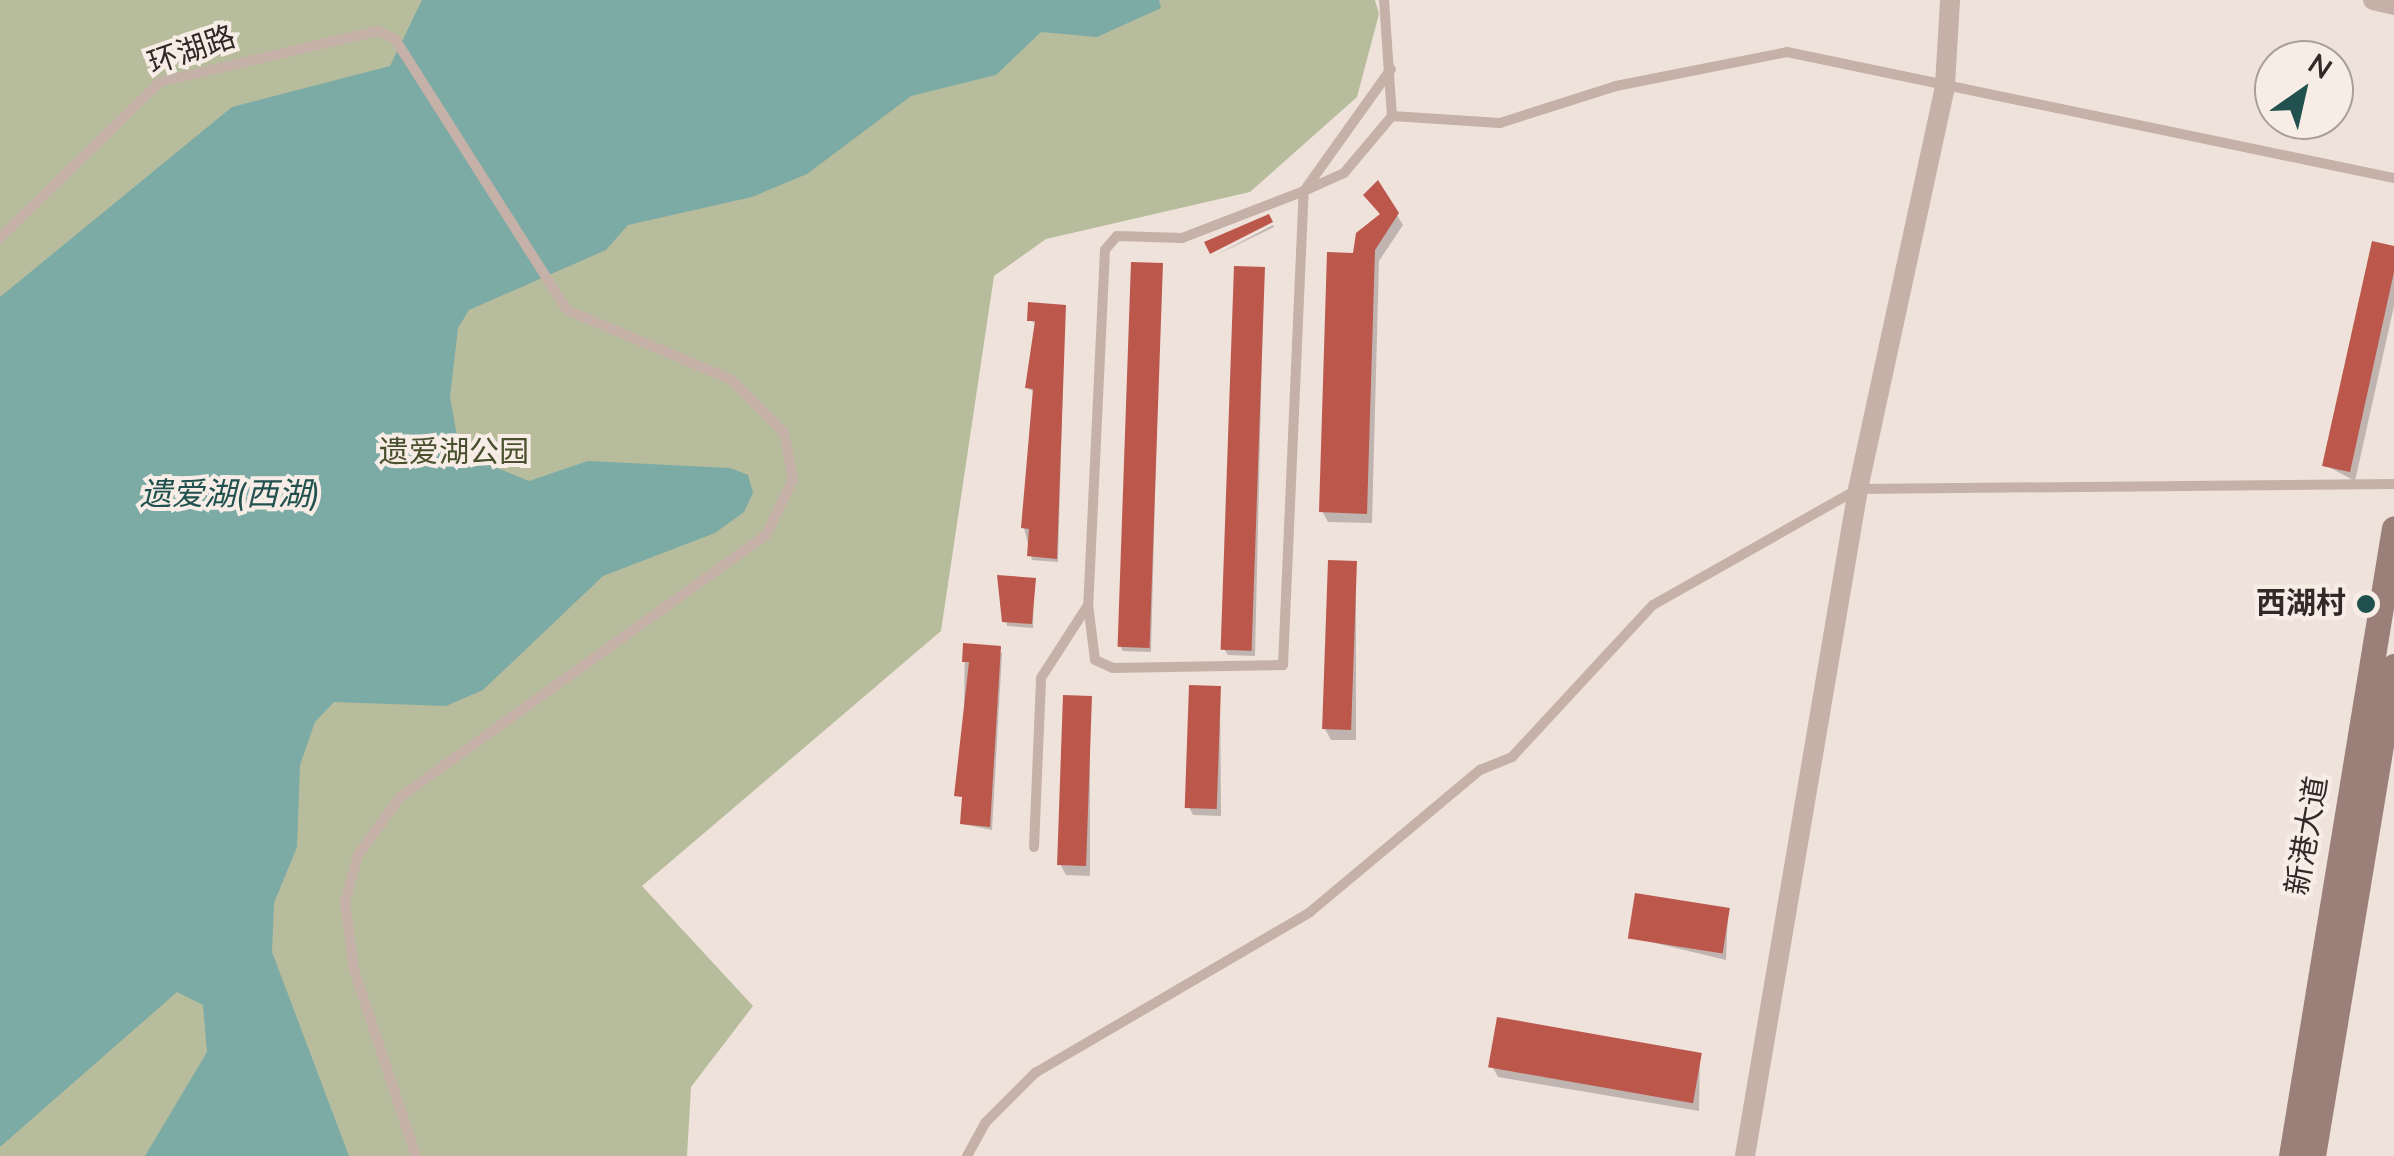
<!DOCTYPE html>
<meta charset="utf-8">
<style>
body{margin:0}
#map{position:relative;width:2394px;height:1156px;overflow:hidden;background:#efe2db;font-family:"Nunito Sans","Noto Sans SC",sans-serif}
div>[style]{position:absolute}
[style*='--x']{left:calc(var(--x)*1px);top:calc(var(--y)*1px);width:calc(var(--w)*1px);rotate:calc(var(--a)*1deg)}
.green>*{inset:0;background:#b7bd9c}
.water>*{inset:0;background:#7caaa5}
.shadow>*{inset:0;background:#0003}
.building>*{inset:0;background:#bc574c;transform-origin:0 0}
.lane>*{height:10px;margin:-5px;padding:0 5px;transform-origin:5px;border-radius:5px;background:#c6b1a8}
.street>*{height:20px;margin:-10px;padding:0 10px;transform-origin:10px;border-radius:10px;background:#c6b1a8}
.secondary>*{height:25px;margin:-12.5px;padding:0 12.5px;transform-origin:12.5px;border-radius:12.5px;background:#9a8079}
.dots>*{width:28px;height:28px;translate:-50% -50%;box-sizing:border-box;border:5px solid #f7ede6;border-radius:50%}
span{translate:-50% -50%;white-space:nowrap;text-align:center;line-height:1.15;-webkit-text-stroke:8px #f7ede6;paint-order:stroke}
.street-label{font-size:30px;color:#332927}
.park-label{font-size:30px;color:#48502d}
.poi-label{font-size:30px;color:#332927;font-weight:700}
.right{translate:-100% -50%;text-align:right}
.water-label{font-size:32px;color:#20514e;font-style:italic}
.north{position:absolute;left:2254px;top:40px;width:100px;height:100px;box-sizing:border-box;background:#f7ede6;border:2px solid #a99f9a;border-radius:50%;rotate:34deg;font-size:28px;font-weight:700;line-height:40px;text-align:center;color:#332927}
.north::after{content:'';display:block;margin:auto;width:35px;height:45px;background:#20514e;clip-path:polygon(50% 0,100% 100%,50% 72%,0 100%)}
</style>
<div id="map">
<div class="green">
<div style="clip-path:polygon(0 0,1375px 0,1379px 14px,1357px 97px,1250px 192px,1046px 239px,994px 276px,941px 631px,642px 886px,753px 1006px,691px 1087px,687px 1156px,0 1156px)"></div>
</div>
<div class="water">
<div style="clip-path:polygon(422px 0,1159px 0,1161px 8px,1097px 37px,1041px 32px,996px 75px,911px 96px,807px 174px,752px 197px,628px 225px,606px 250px,469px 310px,458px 328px,450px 397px,460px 453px,529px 481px,588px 461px,730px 468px,748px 475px,753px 493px,744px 512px,715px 533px,603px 576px,483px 690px,446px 706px,334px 702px,315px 722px,300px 765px,297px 847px,274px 903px,272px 952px,349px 1156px,145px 1156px,207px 1052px,203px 1005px,177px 992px,0 1147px,0 297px,232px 107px,390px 66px)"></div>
</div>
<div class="shadow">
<div style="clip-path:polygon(1378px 184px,1403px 225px,1379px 261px,1372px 523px,1328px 522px,1322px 511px,1356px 256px,1382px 217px,1366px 195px)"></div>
<div style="clip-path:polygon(1273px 225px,1274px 227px,1214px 256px)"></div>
<div style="clip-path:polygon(2394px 248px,2394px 306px,2355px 481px,2325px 465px)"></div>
<div style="clip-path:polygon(1161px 266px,1151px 652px,1123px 651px,1120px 646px)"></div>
<div style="clip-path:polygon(1264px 270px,1255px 656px,1228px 655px,1224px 649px)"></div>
<div style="clip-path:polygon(1065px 307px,1058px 562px,1032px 560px,1024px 528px,1035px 393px,1028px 388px,1037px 325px,1030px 320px)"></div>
<div style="clip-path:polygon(1356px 564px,1356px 740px,1331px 740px,1325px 729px)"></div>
<div style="clip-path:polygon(1000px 578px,1034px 581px,1033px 628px,1007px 626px)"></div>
<div style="clip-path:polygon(965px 646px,1002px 653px,992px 830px,962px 824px)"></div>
<div style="clip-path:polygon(1220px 689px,1221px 816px,1193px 815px,1189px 807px)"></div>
<div style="clip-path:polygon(1090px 699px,1090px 876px,1066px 875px,1060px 864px)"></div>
<div style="clip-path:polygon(1728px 911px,1726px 960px,1630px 937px)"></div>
<div style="clip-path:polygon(1700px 1054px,1699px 1111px,1498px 1077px,1492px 1066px)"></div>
</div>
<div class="building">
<div style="clip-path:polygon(1378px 180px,1399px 213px,1375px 250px,1367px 514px,1319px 512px,1327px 252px,1353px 253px,1356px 233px,1380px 214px,1363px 195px)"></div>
<div style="clip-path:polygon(1269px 214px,1273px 222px,1210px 254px,1204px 242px)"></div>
<div style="clip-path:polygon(2372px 241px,2394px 246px,2394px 272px,2350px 472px,2322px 466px)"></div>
<div style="left:1131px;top:262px;width:32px;height:385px;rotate:2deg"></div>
<div style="left:1234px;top:266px;width:31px;height:384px;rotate:2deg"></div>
<div style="clip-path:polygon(1028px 302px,1066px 305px,1057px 559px,1027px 556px,1029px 529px,1021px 528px,1033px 389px,1025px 388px,1035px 321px,1027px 321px)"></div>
<div style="left:1328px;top:560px;width:29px;height:169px;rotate:2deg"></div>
<div style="clip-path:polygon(997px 575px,1036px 578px,1032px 624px,1002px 622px)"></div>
<div style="clip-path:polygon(963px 643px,1001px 646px,990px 827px,960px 824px,962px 797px,954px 796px,969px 662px,962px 662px)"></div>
<div style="left:1189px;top:685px;width:32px;height:123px;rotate:2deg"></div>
<div style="left:1063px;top:695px;width:29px;height:170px;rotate:2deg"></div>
<div style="left:1635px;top:893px;width:96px;height:46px;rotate:9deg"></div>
<div style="left:1497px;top:1017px;width:208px;height:51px;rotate:10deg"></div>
</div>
<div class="lane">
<div style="--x:1384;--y:0;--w:116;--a:86.1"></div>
<div style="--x:1391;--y:69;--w:150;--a:125.5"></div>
<div style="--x:1304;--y:191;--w:131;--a:158.9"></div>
<div style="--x:1182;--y:238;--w:65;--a:-178.2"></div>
<div style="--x:1117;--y:236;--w:18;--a:131"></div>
<div style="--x:1105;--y:250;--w:354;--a:92.7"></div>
<div style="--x:1088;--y:604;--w:56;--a:82.9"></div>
<div style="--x:1095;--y:660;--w:20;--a:24"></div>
<div style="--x:1113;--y:668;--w:170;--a:-1"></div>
<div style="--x:1283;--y:665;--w:474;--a:-87.5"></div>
<div style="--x:1304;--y:191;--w:44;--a:-24.2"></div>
<div style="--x:1344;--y:173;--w:75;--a:-49.9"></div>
<div style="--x:1392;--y:116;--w:108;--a:3.7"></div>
<div style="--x:1500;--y:123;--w:122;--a:-17.7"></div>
<div style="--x:1616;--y:86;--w:174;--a:-11.2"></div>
<div style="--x:1787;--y:52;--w:620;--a:11.73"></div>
<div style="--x:0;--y:238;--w:223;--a:-44.3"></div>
<div style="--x:160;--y:82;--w:224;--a:-13.2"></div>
<div style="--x:378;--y:31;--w:19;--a:25"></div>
<div style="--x:395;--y:39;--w:321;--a:57.6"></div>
<div style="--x:567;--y:310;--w:179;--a:23"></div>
<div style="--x:732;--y:380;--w:74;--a:45.5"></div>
<div style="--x:784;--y:433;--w:47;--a:78.9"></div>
<div style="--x:793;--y:479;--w:62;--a:115.7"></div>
<div style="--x:766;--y:535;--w:449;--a:144.4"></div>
<div style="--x:401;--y:796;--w:73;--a:126.1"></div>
<div style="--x:358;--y:855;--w:49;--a:105.5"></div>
<div style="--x:345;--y:902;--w:68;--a:82.3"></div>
<div style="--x:354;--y:969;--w:197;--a:71.7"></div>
<div style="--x:1034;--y:847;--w:169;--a:-87.6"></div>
<div style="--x:1041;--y:678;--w:87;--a:-57.2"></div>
<div style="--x:967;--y:1156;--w:38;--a:-61"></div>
<div style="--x:985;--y:1123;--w:71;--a:-45"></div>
<div style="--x:1035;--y:1073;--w:319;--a:-30.3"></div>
<div style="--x:1310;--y:912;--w:222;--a:-39.9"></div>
<div style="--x:1480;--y:770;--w:35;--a:-22"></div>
<div style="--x:1512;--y:757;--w:207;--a:-47.2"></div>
<div style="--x:1653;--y:605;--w:236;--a:-29.5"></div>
<div style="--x:1858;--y:489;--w:536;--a:-0.53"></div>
</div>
<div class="street">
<div style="--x:2373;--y:0;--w:22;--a:13"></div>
<div style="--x:1745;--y:1156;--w:677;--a:-80.38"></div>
<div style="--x:1858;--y:489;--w:413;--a:-77.8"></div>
<div style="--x:1945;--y:85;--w:85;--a:-86.6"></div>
</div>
<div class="secondary">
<div style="--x:2291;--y:1156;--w:636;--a:-80.69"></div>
<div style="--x:2313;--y:1156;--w:497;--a:-80.6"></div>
</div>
<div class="dots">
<div style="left:2366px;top:604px;background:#20514e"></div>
</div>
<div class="street-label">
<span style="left:192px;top:51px;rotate:-19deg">环湖路</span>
<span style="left:2308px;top:836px;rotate:-80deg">新港大道</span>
</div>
<div class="park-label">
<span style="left:454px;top:453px">遗爱湖公园</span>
</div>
<div class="poi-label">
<span class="right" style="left:2346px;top:604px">西湖村</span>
</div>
<div class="water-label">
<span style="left:230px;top:495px">遗爱湖(西湖)</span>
</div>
<div class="north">N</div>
</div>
